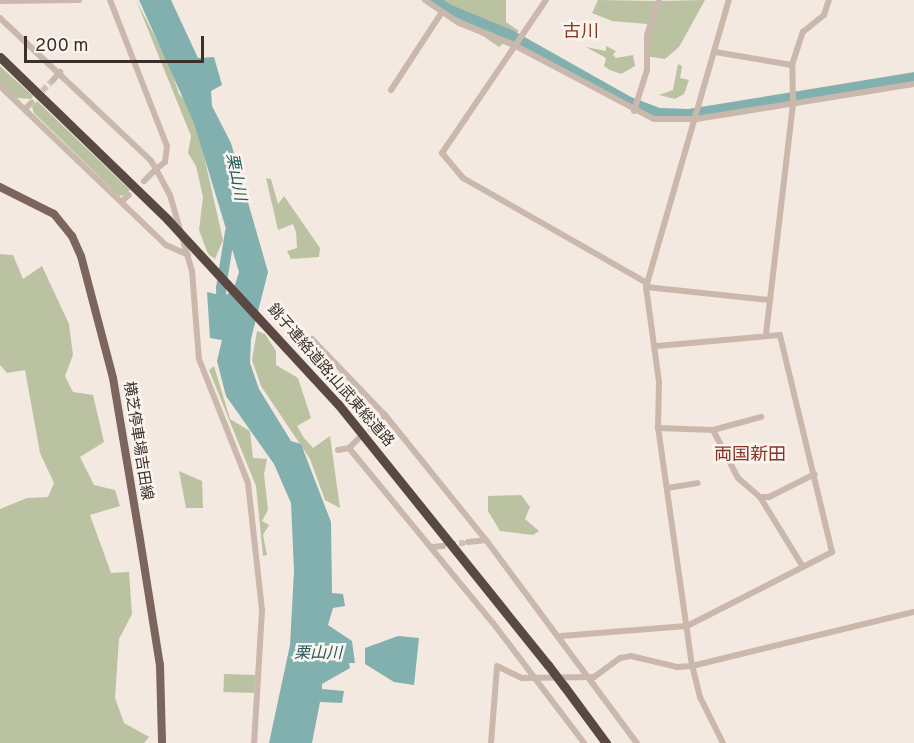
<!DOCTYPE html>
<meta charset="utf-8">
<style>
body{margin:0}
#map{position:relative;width:914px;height:743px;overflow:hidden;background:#f3e9e1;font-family:Overpass,"Noto Sans JP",sans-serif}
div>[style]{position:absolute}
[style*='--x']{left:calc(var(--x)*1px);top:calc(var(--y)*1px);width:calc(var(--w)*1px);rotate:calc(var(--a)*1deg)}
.green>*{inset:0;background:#bac2a1;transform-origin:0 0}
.water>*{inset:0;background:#81b0ae}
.river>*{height:10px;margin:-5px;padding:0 5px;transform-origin:5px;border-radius:5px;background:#81b0ae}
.minor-tunnel>*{height:6px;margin-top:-3px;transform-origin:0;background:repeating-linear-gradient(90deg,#cec4bd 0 6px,transparent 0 9px)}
.minor>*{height:6px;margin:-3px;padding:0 3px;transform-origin:3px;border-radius:3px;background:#cbb8ad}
.major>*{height:8px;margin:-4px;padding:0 4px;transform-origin:4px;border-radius:4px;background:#7b655d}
.highway>*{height:9px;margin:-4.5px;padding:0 4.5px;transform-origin:4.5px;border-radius:4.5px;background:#5a4843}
.highway-bridge>*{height:9px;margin:-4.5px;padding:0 4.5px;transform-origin:4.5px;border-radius:4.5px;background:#5a4843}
span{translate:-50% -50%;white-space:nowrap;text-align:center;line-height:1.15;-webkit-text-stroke:5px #faf4ee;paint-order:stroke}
.street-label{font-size:15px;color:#3a2f2b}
.water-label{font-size:16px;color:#225b5a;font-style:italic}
.quarter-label{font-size:18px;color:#873526}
.scale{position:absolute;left:24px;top:36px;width:180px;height:27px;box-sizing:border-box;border:3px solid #3a2f2b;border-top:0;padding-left:8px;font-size:18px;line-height:21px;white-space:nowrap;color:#3a2f2b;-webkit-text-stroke:4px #faf4ee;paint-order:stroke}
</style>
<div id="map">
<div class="green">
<div style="clip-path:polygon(136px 0,169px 64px,179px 94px,190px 107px,199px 134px,223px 240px,215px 259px,208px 254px,199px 230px,203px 197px,196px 166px,188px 153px,191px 136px)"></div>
<div style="clip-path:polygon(431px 0,506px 0,506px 22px,519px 31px,499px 47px)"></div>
<div style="clip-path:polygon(598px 0,658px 1px,705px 0,679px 47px,665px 59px,645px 56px,647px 24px,612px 21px,592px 13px)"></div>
<div style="clip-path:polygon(606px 46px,616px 51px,613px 55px,616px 58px,633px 55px,635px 66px,621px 74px,610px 70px,604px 66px,606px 58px,586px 47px,606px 51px)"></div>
<div style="clip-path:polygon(678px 64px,682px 66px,680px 78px,689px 80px,684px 94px,675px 99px,659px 95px,673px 90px)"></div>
<div style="clip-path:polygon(0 66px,33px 96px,31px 99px,17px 98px,0 83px)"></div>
<div style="clip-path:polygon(37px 101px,130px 190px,125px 195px,119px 196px,34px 113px,32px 107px)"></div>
<div style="clip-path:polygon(266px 178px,271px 179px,278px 204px,284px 196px,320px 248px,319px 257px,291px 259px,287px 251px,297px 248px,296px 232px,293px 224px,278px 230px)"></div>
<div style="clip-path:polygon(0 254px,13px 255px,23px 279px,42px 266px,69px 324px,73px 355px,65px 376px,73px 392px,93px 395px,104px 442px,80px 457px,94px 485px,115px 490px,120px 506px,90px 515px,111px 573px,129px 572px,132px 614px,119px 639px,115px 698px,124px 723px,149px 737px,144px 743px,0 743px,0 509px,27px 498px,48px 497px,54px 483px,40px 453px,25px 370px,7px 373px,0 365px)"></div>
<div style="clip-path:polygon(257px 331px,265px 334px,276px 351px,276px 365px,298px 378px,311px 418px,297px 426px,304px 438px,313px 448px,330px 436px,340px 508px,325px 500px,310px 459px,261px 386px,252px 360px)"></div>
<div style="clip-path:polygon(214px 366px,230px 419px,250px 431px,253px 458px,267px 459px,264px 474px,268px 510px,262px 521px,269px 525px,263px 535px,267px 555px,263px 556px,256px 486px,209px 370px)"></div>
<div style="clip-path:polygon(179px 471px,202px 481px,203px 508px,186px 508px)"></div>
<div style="clip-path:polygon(521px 495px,530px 507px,525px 519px,539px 531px,533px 535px,500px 531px,488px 511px,488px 496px)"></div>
<div style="left:224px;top:674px;width:31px;height:18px;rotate:2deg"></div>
</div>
<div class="water">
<div style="clip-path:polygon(139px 0,171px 0,198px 58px,214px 57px,222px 85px,211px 91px,212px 106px,231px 143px,268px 272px,251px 339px,250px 363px,259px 389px,291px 441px,301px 444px,331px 522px,332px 593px,343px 594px,345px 606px,333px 608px,328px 625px,352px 641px,355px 663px,349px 663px,350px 668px,322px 684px,322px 689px,344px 691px,342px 703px,320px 702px,312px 743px,269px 743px,290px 645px,294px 571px,291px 503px,274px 464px,226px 396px,217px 361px,222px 340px,210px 338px,207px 292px,224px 296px,233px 291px,239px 272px,194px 123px)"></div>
<div style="clip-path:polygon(398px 636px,419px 638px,414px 685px,394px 682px,365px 664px,365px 648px)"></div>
</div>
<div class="river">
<div style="--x:435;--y:0;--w:16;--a:35"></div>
<div style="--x:448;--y:9;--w:68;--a:22.4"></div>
<div style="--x:511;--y:35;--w:137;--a:29.4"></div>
<div style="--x:630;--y:102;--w:30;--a:21"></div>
<div style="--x:658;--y:113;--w:31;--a:2"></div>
<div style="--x:689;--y:114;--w:228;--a:-9.3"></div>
<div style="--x:222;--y:308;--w:20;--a:-93"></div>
<div style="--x:221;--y:288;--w:57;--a:-80.9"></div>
</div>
<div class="minor-tunnel">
<div style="--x:36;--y:97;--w:24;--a:-45"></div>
<div style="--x:450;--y:545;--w:18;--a:-9"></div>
</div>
<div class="minor">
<div style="--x:110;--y:0;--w:157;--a:68.7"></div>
<div style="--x:167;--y:146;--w:16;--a:97"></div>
<div style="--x:165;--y:162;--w:11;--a:142"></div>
<div style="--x:156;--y:169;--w:30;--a:62"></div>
<div style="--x:170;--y:195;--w:79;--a:73.9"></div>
<div style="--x:192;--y:271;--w:88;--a:85.5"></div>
<div style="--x:199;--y:359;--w:133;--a:68.4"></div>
<div style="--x:248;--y:483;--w:128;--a:83.7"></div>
<div style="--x:262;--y:610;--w:133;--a:93.4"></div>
<div style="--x:425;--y:0;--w:41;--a:34.1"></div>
<div style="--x:459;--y:23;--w:59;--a:21.8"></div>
<div style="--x:514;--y:45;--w:158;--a:27.9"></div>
<div style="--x:654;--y:119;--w:42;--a:0"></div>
<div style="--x:696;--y:119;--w:221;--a:-9.1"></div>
<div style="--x:546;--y:0;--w:185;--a:124.2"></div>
<div style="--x:442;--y:153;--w:33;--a:50"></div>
<div style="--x:463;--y:178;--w:212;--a:29.7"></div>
<div style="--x:0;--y:1;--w:79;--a:-0.7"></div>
<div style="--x:0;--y:18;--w:208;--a:43.4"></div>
<div style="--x:151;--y:161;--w:9;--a:58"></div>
<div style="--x:156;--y:169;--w:17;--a:135"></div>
<div style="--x:715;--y:52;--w:78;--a:9.6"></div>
<div style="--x:53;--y:80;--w:11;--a:-49"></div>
<div style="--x:0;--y:86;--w:230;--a:43.8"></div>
<div style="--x:166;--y:245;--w:24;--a:24"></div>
<div style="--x:391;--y:90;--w:93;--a:-56.8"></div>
<div style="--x:26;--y:108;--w:8;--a:-45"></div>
<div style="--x:634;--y:111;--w:43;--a:-72.4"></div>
<div style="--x:647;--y:70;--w:35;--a:-90"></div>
<div style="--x:647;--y:35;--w:37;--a:-71"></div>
<div style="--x:122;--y:201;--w:9;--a:-41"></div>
<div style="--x:646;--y:287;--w:125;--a:6"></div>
<div style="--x:766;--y:334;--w:232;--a:-83.3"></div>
<div style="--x:793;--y:104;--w:39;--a:-91"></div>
<div style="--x:792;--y:65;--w:35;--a:-72"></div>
<div style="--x:803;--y:32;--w:27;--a:-39"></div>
<div style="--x:824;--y:15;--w:16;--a:-72"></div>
<div style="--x:312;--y:339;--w:105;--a:46.2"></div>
<div style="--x:385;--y:415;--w:161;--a:51.1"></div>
<div style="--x:486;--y:540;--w:253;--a:53.4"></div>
<div style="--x:370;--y:428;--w:20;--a:-41"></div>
<div style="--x:658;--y:428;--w:55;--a:2.1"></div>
<div style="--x:713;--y:430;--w:50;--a:-15.2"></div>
<div style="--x:713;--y:430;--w:54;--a:62.5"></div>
<div style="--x:738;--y:478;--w:29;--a:41"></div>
<div style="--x:760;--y:497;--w:9;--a:0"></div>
<div style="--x:769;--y:497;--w:51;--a:-26.6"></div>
<div style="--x:349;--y:448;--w:227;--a:50.6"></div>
<div style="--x:493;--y:623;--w:151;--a:52.8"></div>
<div style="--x:338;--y:450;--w:11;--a:-10"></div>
<div style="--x:349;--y:448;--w:13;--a:-45"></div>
<div style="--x:667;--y:488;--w:31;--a:-9"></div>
<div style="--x:760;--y:497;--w:82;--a:58.4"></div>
<div style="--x:468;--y:542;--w:18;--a:-6"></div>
<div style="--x:432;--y:547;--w:11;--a:-5"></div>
<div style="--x:561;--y:636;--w:126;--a:-4.5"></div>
<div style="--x:687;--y:626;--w:163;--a:-27"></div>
<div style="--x:832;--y:552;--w:223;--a:-103.5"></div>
<div style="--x:780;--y:335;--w:124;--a:174.9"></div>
<div style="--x:497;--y:666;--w:28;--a:26"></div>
<div style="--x:522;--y:678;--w:72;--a:-0.8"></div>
<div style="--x:594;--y:677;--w:32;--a:-36"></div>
<div style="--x:620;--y:658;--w:11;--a:-10"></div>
<div style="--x:631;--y:656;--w:47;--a:13.4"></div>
<div style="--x:677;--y:667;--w:15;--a:-4"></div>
<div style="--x:692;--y:666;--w:228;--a:-13.7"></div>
<div style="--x:491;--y:743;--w:76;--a:-85.5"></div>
<div style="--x:723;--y:743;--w:51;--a:-116.6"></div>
<div style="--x:700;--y:697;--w:32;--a:-104"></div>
<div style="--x:692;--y:666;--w:240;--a:-98.1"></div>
<div style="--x:658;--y:428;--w:46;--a:-88.8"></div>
<div style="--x:659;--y:382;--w:96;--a:-97.8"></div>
<div style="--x:646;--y:287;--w:299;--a:-73.9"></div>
</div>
<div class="major">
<div style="--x:0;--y:187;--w:60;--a:26.6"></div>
<div style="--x:54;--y:214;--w:28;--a:51"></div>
<div style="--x:72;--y:236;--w:22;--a:66"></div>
<div style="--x:81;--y:256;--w:126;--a:75.3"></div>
<div style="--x:113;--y:378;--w:157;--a:80.5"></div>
<div style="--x:139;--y:533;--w:134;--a:81"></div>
<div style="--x:160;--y:665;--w:78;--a:88.5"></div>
</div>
<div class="highway">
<div style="--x:0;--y:57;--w:234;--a:44.1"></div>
<div style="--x:338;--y:404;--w:335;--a:51.2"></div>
<div style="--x:564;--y:686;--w:71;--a:53.6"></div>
</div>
<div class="highway-bridge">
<div style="--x:168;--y:220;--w:251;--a:47.3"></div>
<div style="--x:548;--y:665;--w:26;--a:53"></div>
</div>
<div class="street-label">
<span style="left:330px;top:376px;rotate:49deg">銚子連絡道路;山武東総道路</span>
<span style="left:137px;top:441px;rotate:81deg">横芝停車場吉田線</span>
</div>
<div class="water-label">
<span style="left:235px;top:177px;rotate:79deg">栗山川</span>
<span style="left:318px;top:654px">栗山川</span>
</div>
<div class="quarter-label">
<span style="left:581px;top:33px">古川</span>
<span style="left:750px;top:456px">両国新田</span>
</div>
<div class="scale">200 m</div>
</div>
